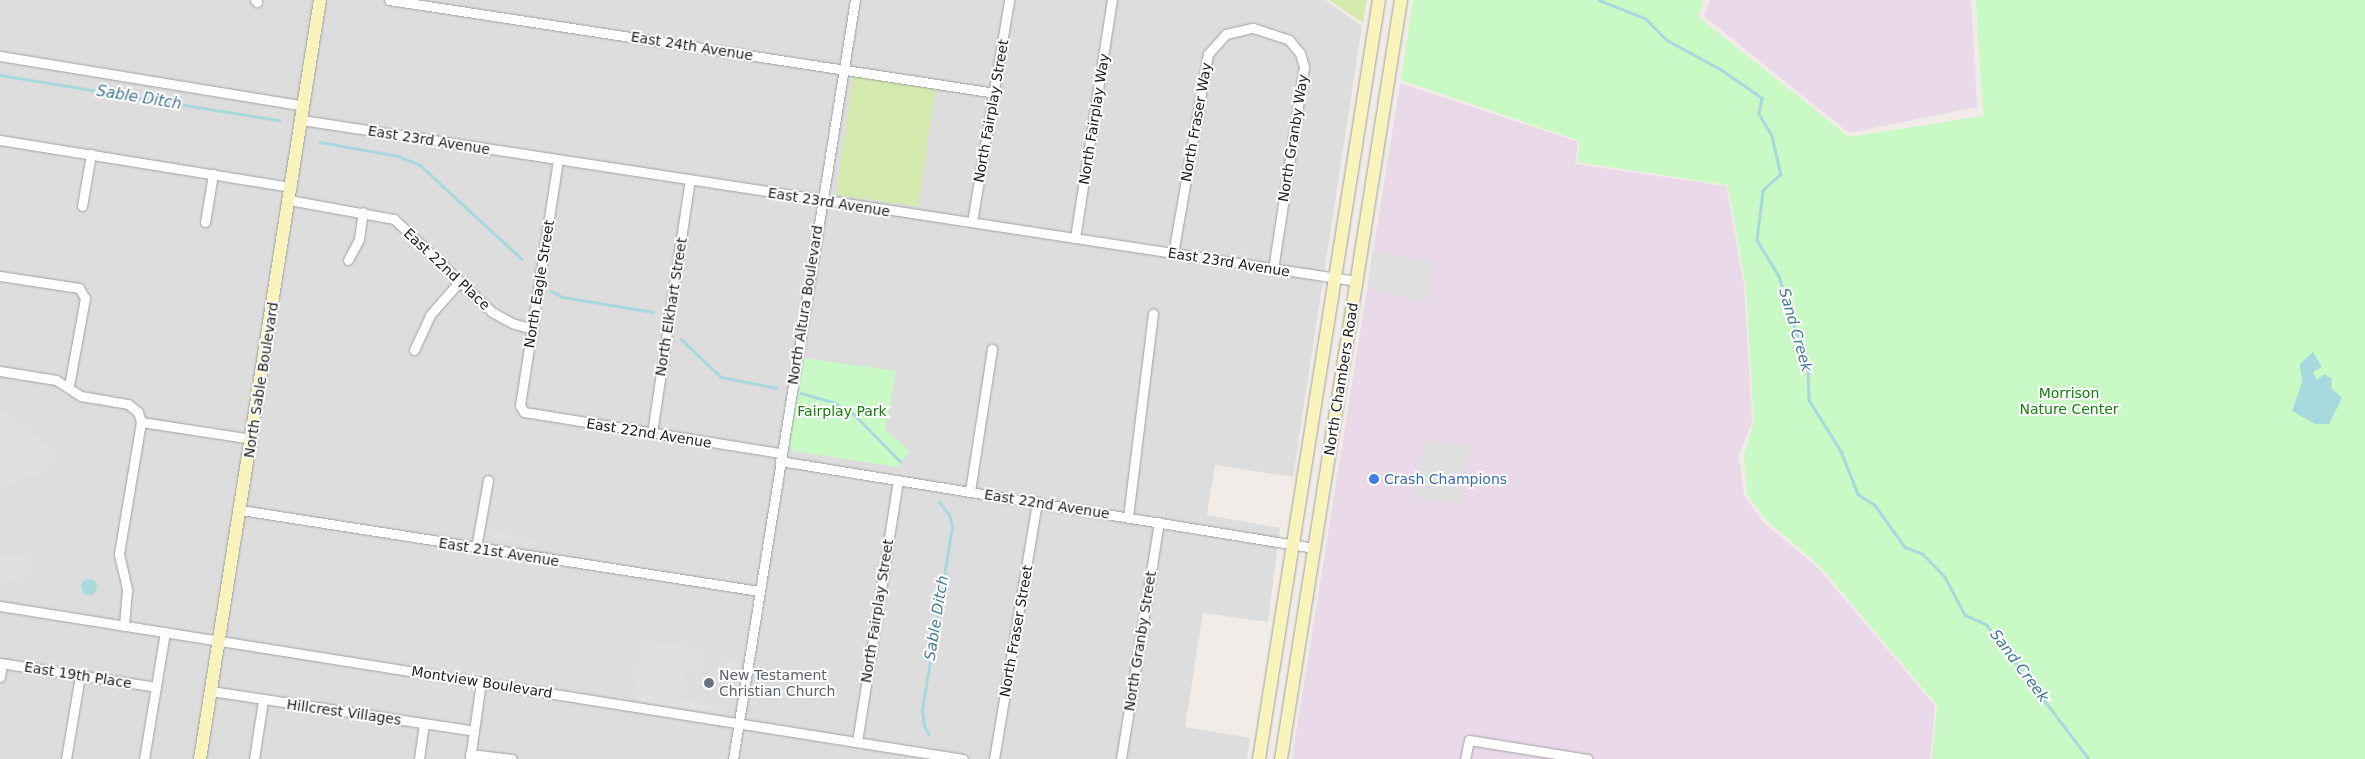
<!DOCTYPE html>
<style>
body{margin:0}
#map{position:relative;width:2365px;height:759px;overflow:hidden;background:#f1ece7;font-family:"DejaVu Sans",sans-serif}
div>[style]{position:absolute}
[style*='--x']{left:calc(var(--x)*1px);top:calc(var(--y)*1px);width:calc(var(--w)*1px);rotate:calc(var(--a)*1deg)}
.residential>*{inset:0;background:#dedddd}
.industrial>*{inset:0;background:#ead9e9}
.grass>*{inset:0;background:#d4eaae;transform-origin:0 0}
.park>*{inset:0;background:#c9f9c5}
.parking>*{inset:0;background:#e0e0e0;transform-origin:0 0}
.water>*{inset:0;background:#a8d9de}
.round{border-radius:50%}
.stream>*{height:2.5px;margin:-1.25px;padding:0 1.25px;transform-origin:1.25px;border-radius:1.25px;background:#a8d9de}
.roads{filter:drop-shadow(0 0 1px #a1a1a1) drop-shadow(0 0 1px #a1a1a1)}
.street>*{height:9px;margin:-4.5px;padding:0 4.5px;transform-origin:4.5px;border-radius:4.5px;background:#fff}
.secondary>*{height:12px;margin:-6px;padding:0 6px;transform-origin:6px;border-radius:6px;background:#f9f3bc}
.dots>*{width:14px;height:14px;translate:-50% -50%;box-sizing:border-box;border:2px solid #fff;border-radius:50%}
span{translate:-50% -50%;white-space:nowrap;text-align:center;line-height:1.15;-webkit-text-stroke:4px #fff;paint-order:stroke}
.street-label{font-size:14px;color:#202020}
.park-label{font-size:14px;color:#14800d}
.shop-label{font-size:14px;color:#366cbe}
.left{translate:0 -50%;text-align:left}
.worship-label{font-size:14px;color:#5b616d}
.water-label{font-size:15px;color:#437a98;font-style:italic}
</style>
<div id="map">
<div class="residential">
<div style="clip-path:polygon(0 0,1325px 0,1362px 26px,1293px 477px,1215px 465px,1207px 515px,1280px 528px,1268px 622px,1203px 613px,1185px 727px,1250px 738px,1247px 759px,0 759px)"></div>
</div>
<div class="industrial">
<div style="clip-path:polygon(1710px 0,1971px 0,1977px 107px,1849px 133px,1704px 16px)"></div>
<div style="clip-path:polygon(1400px 83px,1578px 142px,1575px 164px,1726px 186px,1744px 285px,1752px 422px,1739px 455px,1744px 495px,1763px 522px,1817px 567px,1935px 706px,1930px 759px,1292px 759px)"></div>
</div>
<div class="grass">
<div style="clip-path:polygon(1329px 0,1367px 0,1363px 23px)"></div>
<div style="left:853px;top:76px;width:83px;height:120px;rotate:8deg"></div>
</div>
<div class="park">
<div style="clip-path:polygon(1413px 0,1700px 0,1704px 2px,1697px 16px,1849px 137px,1983px 116px,1976px 0,2365px 0,2365px 759px,1932px 759px,1937px 705px,1820px 566px,1766px 520px,1747px 494px,1744px 455px,1754px 422px,1746px 286px,1728px 185px,1577px 162px,1580px 141px,1401px 80px)"></div>
<div style="clip-path:polygon(804px 358px,896px 371px,885px 430px,910px 451px,897px 467px,793px 451px,789px 446px)"></div>
</div>
<div class="parking">
<div style="clip-path:polygon(1372px 252px,1433px 262px,1426px 302px,1368px 288px)"></div>
<div style="clip-path:polygon(0 407px,54px 453px,44px 471px,0 488px)"></div>
<div style="left:1425px;top:440px;width:46px;height:58px;rotate:9deg"></div>
<div style="left:489px;top:531px;width:49px;height:8px;rotate:9deg"></div>
<div style="clip-path:polygon(0 553px,35px 559px,23px 582px,0 578px)"></div>
<div style="clip-path:polygon(643px 639px,703px 649px,700px 671px,685px 669px,681px 699px,725px 706px,724px 714px,633px 699px)"></div>
<div style="left:723px;top:661px;width:18px;height:15px;rotate:9deg"></div>
</div>
<div class="water">
<div style="clip-path:polygon(2313px 352px,2322px 367px,2313px 372px,2317px 380px,2325px 374px,2332px 379px,2331px 388px,2342px 398px,2329px 424px,2315px 424px,2292px 411px,2302px 383px,2300px 364px)"></div>
<div class="round" style="left:81px;top:579px;width:16px;height:16px"></div>
</div>
<div class="stream">
<div style="--x:1599;--y:0;--w:49;--a:21.4"></div>
<div style="--x:1645;--y:18;--w:31;--a:45"></div>
<div style="--x:1667;--y:40;--w:63;--a:28.6"></div>
<div style="--x:1722;--y:70;--w:49;--a:35"></div>
<div style="--x:1762;--y:98;--w:16;--a:101"></div>
<div style="--x:1759;--y:114;--w:26;--a:59"></div>
<div style="--x:1772;--y:136;--w:39;--a:77"></div>
<div style="--x:1781;--y:174;--w:25;--a:137"></div>
<div style="--x:1763;--y:191;--w:49;--a:97"></div>
<div style="--x:1757;--y:240;--w:42;--a:58.6"></div>
<div style="--x:1779;--y:276;--w:98;--a:72.9"></div>
<div style="--x:1808;--y:370;--w:30;--a:88"></div>
<div style="--x:1809;--y:400;--w:60;--a:57.9"></div>
<div style="--x:1841;--y:451;--w:46;--a:68.4"></div>
<div style="--x:1858;--y:494;--w:20;--a:33"></div>
<div style="--x:1875;--y:505;--w:52;--a:54.5"></div>
<div style="--x:1905;--y:547;--w:19;--a:21"></div>
<div style="--x:1923;--y:554;--w:32;--a:46"></div>
<div style="--x:1945;--y:577;--w:43;--a:62.2"></div>
<div style="--x:1965;--y:615;--w:24;--a:24"></div>
<div style="--x:1987;--y:625;--w:168;--a:52.7"></div>
<div style="--x:0;--y:75;--w:283;--a:9.2"></div>
<div style="--x:320;--y:142;--w:79;--a:10.2"></div>
<div style="--x:398;--y:156;--w:24;--a:22"></div>
<div style="--x:420;--y:165;--w:139;--a:42.7"></div>
<div style="--x:551;--y:291;--w:13;--a:27"></div>
<div style="--x:563;--y:297;--w:91;--a:9.5"></div>
<div style="--x:681;--y:339;--w:55;--a:43.5"></div>
<div style="--x:721;--y:377;--w:57;--a:11.1"></div>
<div style="--x:801;--y:393;--w:35;--a:16"></div>
<div style="--x:835;--y:403;--w:22;--a:30"></div>
<div style="--x:854;--y:414;--w:66;--a:45.6"></div>
<div style="--x:929;--y:735;--w:10;--a:-119"></div>
<div style="--x:924;--y:726;--w:16;--a:-97"></div>
<div style="--x:922;--y:710;--w:186;--a:-80.7"></div>
<div style="--x:952;--y:526;--w:11;--a:-105"></div>
<div style="--x:949;--y:515;--w:16;--a:-128"></div>
</div>
<div class="roads">
<div class="street">
<div style="--x:255;--y:0;--w:3;--a:45"></div>
<div style="--x:389;--y:0;--w:613;--a:8.72"></div>
<div style="--x:0;--y:56;--w:308;--a:9.3"></div>
<div style="--x:302;--y:120;--w:1066;--a:8.68"></div>
<div style="--x:0;--y:140;--w:295;--a:9.2"></div>
<div style="--x:558;--y:160;--w:248;--a:98.8"></div>
<div style="--x:520;--y:405;--w:8;--a:60"></div>
<div style="--x:524;--y:412;--w:260;--a:9.1"></div>
<div style="--x:289;--y:200;--w:107;--a:10.3"></div>
<div style="--x:394;--y:219;--w:135;--a:43.5"></div>
<div style="--x:492;--y:312;--w:23;--a:29"></div>
<div style="--x:512;--y:323;--w:21;--a:17"></div>
<div style="--x:82;--y:206;--w:53;--a:-80.2"></div>
<div style="--x:205;--y:222;--w:49;--a:-80.5"></div>
<div style="--x:972;--y:222;--w:225;--a:-80.5"></div>
<div style="--x:1075;--y:238;--w:241;--a:-81.2"></div>
<div style="--x:1173;--y:254;--w:203;--a:-80.1"></div>
<div style="--x:1208;--y:54;--w:27;--a:-48"></div>
<div style="--x:1226;--y:34;--w:28;--a:-13"></div>
<div style="--x:1253;--y:28;--w:38;--a:18"></div>
<div style="--x:1289;--y:40;--w:17;--a:50"></div>
<div style="--x:1300;--y:53;--w:15;--a:74"></div>
<div style="--x:1304;--y:67;--w:204;--a:98.7"></div>
<div style="--x:348;--y:260;--w:24;--a:-62"></div>
<div style="--x:359;--y:239;--w:27;--a:-82"></div>
<div style="--x:0;--y:276;--w:80;--a:8.6"></div>
<div style="--x:79;--y:288;--w:12;--a:59"></div>
<div style="--x:85;--y:298;--w:89;--a:100.3"></div>
<div style="--x:414;--y:350;--w:38;--a:-65"></div>
<div style="--x:430;--y:315;--w:45;--a:-48.6"></div>
<div style="--x:0;--y:371;--w:57;--a:9.1"></div>
<div style="--x:56;--y:380;--w:30;--a:33"></div>
<div style="--x:81;--y:396;--w:48;--a:9.7"></div>
<div style="--x:128;--y:404;--w:13;--a:39"></div>
<div style="--x:138;--y:412;--w:10;--a:73"></div>
<div style="--x:141;--y:422;--w:134;--a:99.5"></div>
<div style="--x:119;--y:554;--w:37;--a:77"></div>
<div style="--x:127;--y:590;--w:36;--a:95"></div>
<div style="--x:141;--y:422;--w:112;--a:8.7"></div>
<div style="--x:652;--y:433;--w:256;--a:-81.5"></div>
<div style="--x:780;--y:461;--w:541;--a:9.25"></div>
<div style="--x:970;--y:491;--w:144;--a:-81.2"></div>
<div style="--x:241;--y:510;--w:524;--a:8.89"></div>
<div style="--x:1128;--y:517;--w:205;--a:-83"></div>
<div style="--x:476;--y:548;--w:69;--a:-80"></div>
<div style="--x:0;--y:606;--w:975;--a:9.03"></div>
<div style="--x:0;--y:663;--w:158;--a:8.7"></div>
<div style="--x:0;--y:677;--w:14;--a:-82"></div>
<div style="--x:211;--y:691;--w:266;--a:8.6"></div>
<div style="--x:857;--y:742;--w:265;--a:-81.1"></div>
<div style="--x:470;--y:754;--w:42;--a:6.8"></div>
<div style="--x:66;--y:759;--w:85;--a:-80.5"></div>
<div style="--x:144;--y:759;--w:129;--a:-80.6"></div>
<div style="--x:254;--y:759;--w:60;--a:-81.3"></div>
<div style="--x:419;--y:759;--w:35;--a:-82"></div>
<div style="--x:470;--y:759;--w:78;--a:-81.9"></div>
<div style="--x:733;--y:759;--w:769;--a:-80.87"></div>
<div style="--x:994;--y:759;--w:261;--a:-80.5"></div>
<div style="--x:1121;--y:759;--w:240;--a:-80.9"></div>
<div style="--x:1465;--y:759;--w:19;--a:-78"></div>
<div style="--x:1469;--y:740;--w:120;--a:9.1"></div>
</div>
<div class="secondary">
<div style="--x:200;--y:759;--w:768;--a:-81.02"></div>
<div style="--x:1259;--y:759;--w:768;--a:-81.02"></div>
<div style="--x:1281;--y:759;--w:768;--a:-81.02"></div>
</div>
</div>
<div class="dots">
<div style="left:1374px;top:479px;background:#3f7fe0"></div>
<div style="left:709px;top:683px;background:#6b7280"></div>
</div>
<div class="street-label">
<span style="left:692px;top:46px;rotate:9deg">East 24th Avenue</span>
<span style="left:991px;top:111px;rotate:-80deg">North Fairplay Street</span>
<span style="left:1094px;top:119px;rotate:-81deg">North Fairplay Way</span>
<span style="left:1196px;top:122px;rotate:-80deg">North Fraser Way</span>
<span style="left:1293px;top:138px;rotate:-81deg">North Granby Way</span>
<span style="left:429px;top:140px;rotate:9deg">East 23rd Avenue</span>
<span style="left:829px;top:202px;rotate:9deg">East 23rd Avenue</span>
<span style="left:1229px;top:262px;rotate:9deg">East 23rd Avenue</span>
<span style="left:447px;top:269px;rotate:43deg">East 22nd Place</span>
<span style="left:539px;top:284px;rotate:-81deg">North Eagle Street</span>
<span style="left:805px;top:305px;rotate:-81deg">North Altura Boulevard</span>
<span style="left:671px;top:307px;rotate:-81deg">North Elkhart Street</span>
<span style="left:1341px;top:379px;rotate:-81deg">North Chambers Road</span>
<span style="left:261px;top:380px;rotate:-81deg">North Sable Boulevard</span>
<span style="left:649px;top:433px;rotate:9deg">East 22nd Avenue</span>
<span style="left:1047px;top:504px;rotate:9deg">East 22nd Avenue</span>
<span style="left:499px;top:552px;rotate:9deg">East 21st Avenue</span>
<span style="left:877px;top:611px;rotate:-81deg">North Fairplay Street</span>
<span style="left:1016px;top:631px;rotate:-80deg">North Fraser Street</span>
<span style="left:1140px;top:641px;rotate:-81deg">North Granby Street</span>
<span style="left:78px;top:675px;rotate:9deg">East 19th Place</span>
<span style="left:482px;top:682px;rotate:9deg">Montview Boulevard</span>
<span style="left:344px;top:712px;rotate:8deg">Hillcrest Villages</span>
</div>
<div class="park-label">
<span style="left:2069px;top:401px">Morrison<br>Nature Center</span>
<span style="left:842px;top:411px">Fairplay Park</span>
</div>
<div class="shop-label">
<span class="left" style="left:1384px;top:479px">Crash Champions</span>
</div>
<div class="worship-label">
<span class="left" style="left:719px;top:683px">New Testament<br>Christian Church</span>
</div>
<div class="water-label">
<span style="left:139px;top:98px;rotate:9deg">Sable Ditch</span>
<span style="left:1795px;top:330px;rotate:74deg">Sand Creek</span>
<span style="left:937px;top:618px;rotate:-81deg">Sable Ditch</span>
<span style="left:2019px;top:666px;rotate:53deg">Sand Creek</span>
</div>
</div>
